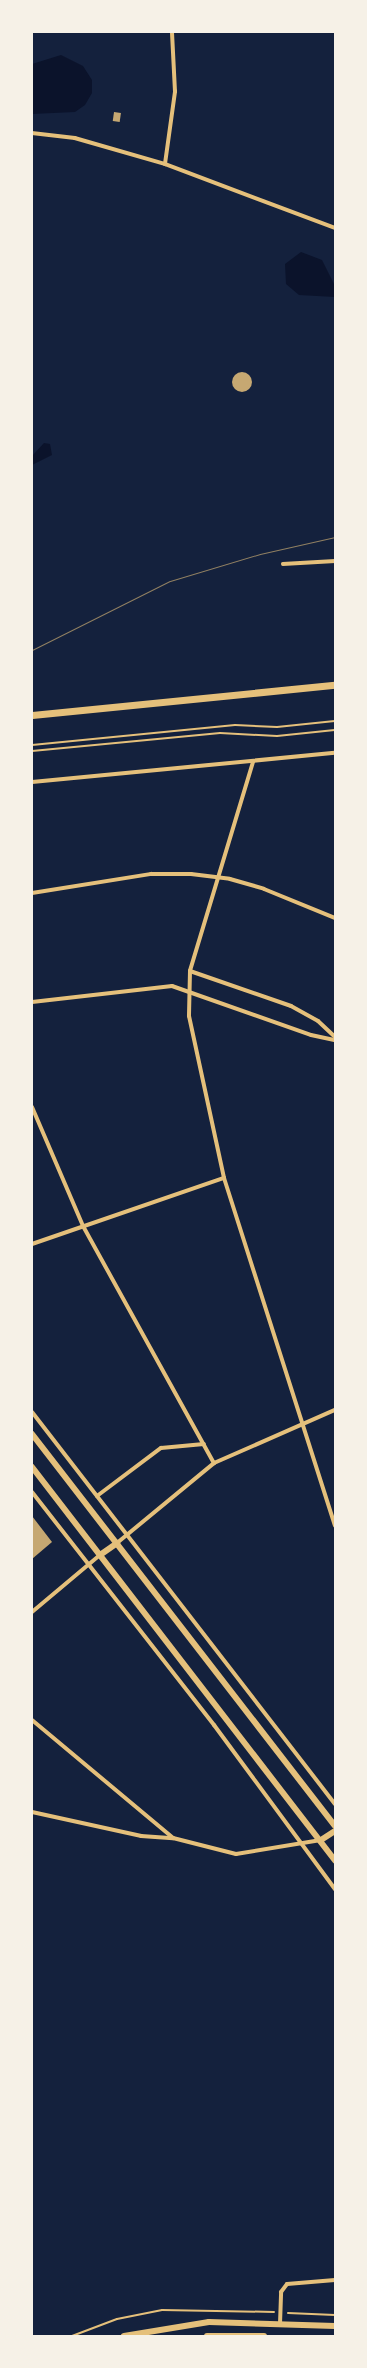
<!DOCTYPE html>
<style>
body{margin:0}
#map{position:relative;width:367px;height:2368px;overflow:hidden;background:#14213d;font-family:"Source Sans 3",sans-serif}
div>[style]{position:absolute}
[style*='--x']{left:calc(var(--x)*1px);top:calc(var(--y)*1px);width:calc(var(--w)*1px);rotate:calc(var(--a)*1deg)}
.water>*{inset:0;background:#0b132b}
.building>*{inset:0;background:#c6a872;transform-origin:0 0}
.round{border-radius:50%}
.path>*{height:2px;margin:-1px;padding:0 1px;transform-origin:1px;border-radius:1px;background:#e5c07b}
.pedestrian>*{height:3.5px;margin:-1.75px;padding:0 1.75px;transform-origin:1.75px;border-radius:1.75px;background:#e5c07b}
.minor>*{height:4px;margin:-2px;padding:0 2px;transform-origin:2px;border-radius:2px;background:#e5c07b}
.tertiary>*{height:6px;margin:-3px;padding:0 3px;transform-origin:3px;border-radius:3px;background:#e5c07b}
.secondary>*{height:7px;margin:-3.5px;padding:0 3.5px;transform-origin:3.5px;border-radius:3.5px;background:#e5c07b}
.tram>*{height:1px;margin:-0.5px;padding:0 0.5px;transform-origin:0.5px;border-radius:0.5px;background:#918062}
span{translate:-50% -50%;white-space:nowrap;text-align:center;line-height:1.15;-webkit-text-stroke:3px #f6f1e7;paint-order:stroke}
.frame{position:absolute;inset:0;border:33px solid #f6f1e7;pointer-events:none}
</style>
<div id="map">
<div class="water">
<div style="clip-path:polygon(61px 55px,83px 66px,92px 80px,92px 93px,85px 105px,75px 112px,32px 114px,32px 64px)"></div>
<div style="clip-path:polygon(301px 252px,322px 260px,335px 286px,335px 297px,299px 295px,286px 284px,285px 264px)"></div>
<div style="clip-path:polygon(44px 443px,50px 444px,52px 455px,32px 465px,32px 456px)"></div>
</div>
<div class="building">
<div style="left:114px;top:112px;width:7px;height:9px;rotate:8deg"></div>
<div class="round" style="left:232px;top:372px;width:20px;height:20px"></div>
<div style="clip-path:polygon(32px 1516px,52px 1542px,32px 1559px)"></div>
</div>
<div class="path">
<div style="--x:32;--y:745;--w:204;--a:-5.6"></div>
<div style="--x:235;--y:725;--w:42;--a:2.7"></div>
<div style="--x:277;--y:727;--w:58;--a:-5.9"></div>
<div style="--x:32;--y:751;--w:189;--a:-5.5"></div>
<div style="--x:220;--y:733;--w:57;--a:3"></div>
<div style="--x:277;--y:736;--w:58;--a:-5.9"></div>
<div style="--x:288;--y:2313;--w:47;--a:2.4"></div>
<div style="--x:72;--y:2336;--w:48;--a:-20.7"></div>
<div style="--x:117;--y:2319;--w:46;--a:-11.3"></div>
<div style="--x:162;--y:2310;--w:112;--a:1"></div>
</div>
<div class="pedestrian">
<div style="--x:32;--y:133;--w:43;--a:6.6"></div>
<div style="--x:75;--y:138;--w:94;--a:16.1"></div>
<div style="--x:165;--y:164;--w:182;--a:20.6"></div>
<div style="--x:165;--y:164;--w:73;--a:-82.1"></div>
<div style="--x:175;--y:92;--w:60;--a:-92.9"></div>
<div style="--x:283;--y:564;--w:52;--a:-3.3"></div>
</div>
<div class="minor">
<div style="--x:253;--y:762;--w:218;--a:106.8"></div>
<div style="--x:190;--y:971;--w:45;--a:91.3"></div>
<div style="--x:189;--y:1016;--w:166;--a:77.8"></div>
<div style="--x:224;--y:1178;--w:365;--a:72.3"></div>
<div style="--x:32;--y:782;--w:304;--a:-5.5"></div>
<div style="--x:32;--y:893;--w:121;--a:-9.1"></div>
<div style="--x:151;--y:874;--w:40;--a:0"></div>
<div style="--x:191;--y:874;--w:39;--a:7"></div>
<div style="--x:230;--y:879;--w:35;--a:16"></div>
<div style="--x:264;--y:889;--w:77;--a:22.2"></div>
<div style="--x:190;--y:971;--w:107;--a:19.1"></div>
<div style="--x:291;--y:1006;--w:31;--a:29"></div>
<div style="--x:318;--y:1021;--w:23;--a:43"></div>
<div style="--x:32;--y:1002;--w:141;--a:-6.5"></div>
<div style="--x:172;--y:986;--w:147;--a:19.4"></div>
<div style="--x:311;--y:1035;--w:25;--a:12"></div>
<div style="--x:32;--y:1107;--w:129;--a:66.8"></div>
<div style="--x:83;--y:1226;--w:271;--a:61.1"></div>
<div style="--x:32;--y:1244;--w:203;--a:-19"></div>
<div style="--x:32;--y:1412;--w:495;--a:52.3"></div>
<div style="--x:32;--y:1492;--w:296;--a:52"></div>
<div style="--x:214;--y:1725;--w:204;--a:53.6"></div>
<div style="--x:97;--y:1496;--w:80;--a:-36.9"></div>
<div style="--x:161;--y:1448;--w:43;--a:-5.3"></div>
<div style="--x:117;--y:1543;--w:126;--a:-39.5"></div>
<div style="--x:214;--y:1463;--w:132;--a:-23.7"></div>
<div style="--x:32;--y:1612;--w:89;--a:-40"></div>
<div style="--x:32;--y:1720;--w:184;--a:39.9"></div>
<div style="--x:173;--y:1838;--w:65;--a:14.3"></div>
<div style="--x:236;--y:1854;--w:86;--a:-9.4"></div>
<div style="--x:32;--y:1812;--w:112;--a:12.4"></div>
<div style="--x:141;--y:1836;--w:32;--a:4"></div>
<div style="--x:280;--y:2324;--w:32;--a:-88"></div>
<div style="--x:281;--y:2292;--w:10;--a:-53"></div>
<div style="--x:287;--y:2284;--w:48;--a:-4.8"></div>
</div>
<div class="tertiary">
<div style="--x:32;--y:1434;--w:495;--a:52.3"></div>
<div style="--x:32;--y:1467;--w:497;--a:52.4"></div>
<div style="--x:100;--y:1555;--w:21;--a:-35"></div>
<div style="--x:321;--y:1840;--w:17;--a:-33"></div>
<div style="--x:124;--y:2336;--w:86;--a:-9.4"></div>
<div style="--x:209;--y:2322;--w:126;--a:1.8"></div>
<div style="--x:207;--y:2336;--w:57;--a:0"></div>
</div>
<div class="secondary">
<div style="--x:32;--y:715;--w:304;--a:-5.7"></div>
</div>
<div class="tram">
<div style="--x:32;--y:650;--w:154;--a:-26.6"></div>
<div style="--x:170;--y:581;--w:94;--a:-16.7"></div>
<div style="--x:260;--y:554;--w:77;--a:-12.8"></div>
</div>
<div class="frame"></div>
</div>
